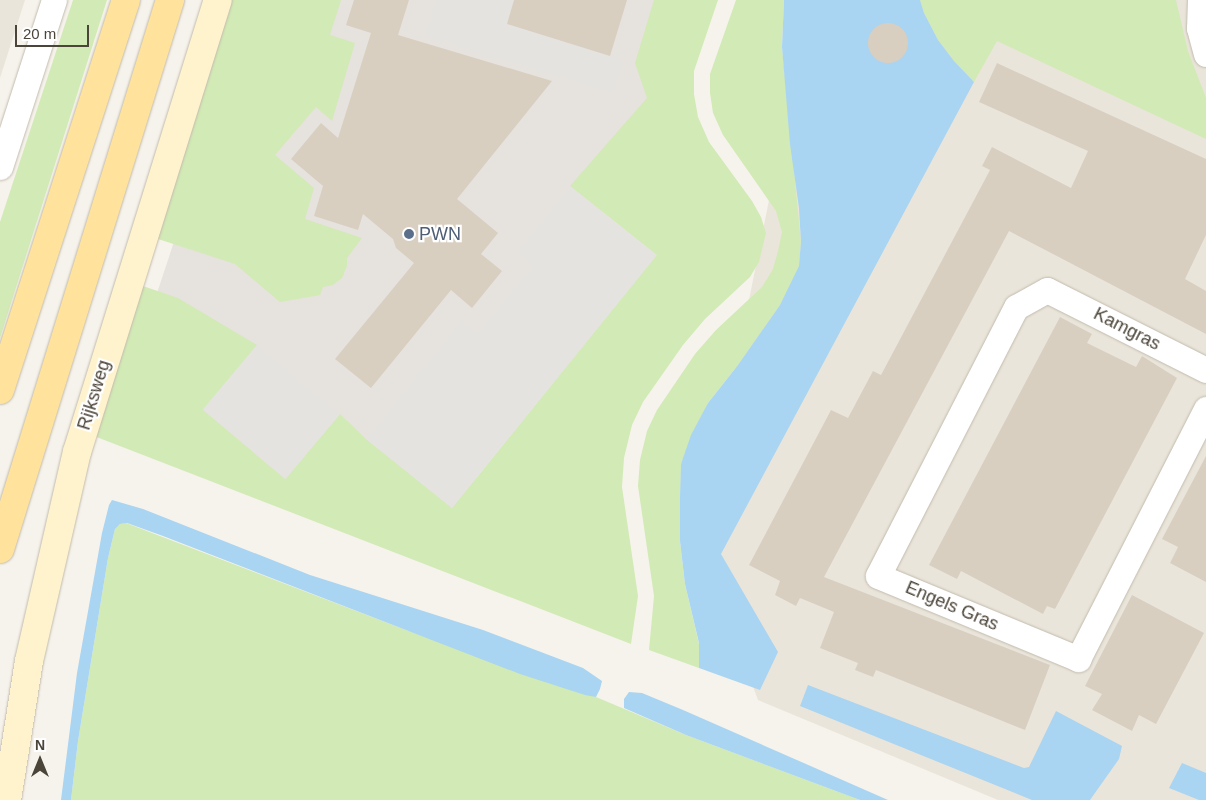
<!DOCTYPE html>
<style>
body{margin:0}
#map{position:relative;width:1206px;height:800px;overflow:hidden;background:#f6f3ec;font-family:Arial,sans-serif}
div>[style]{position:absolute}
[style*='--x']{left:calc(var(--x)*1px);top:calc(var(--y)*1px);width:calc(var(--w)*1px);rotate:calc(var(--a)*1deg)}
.residential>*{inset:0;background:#eae5da}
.industrial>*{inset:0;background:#e6e2dd}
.green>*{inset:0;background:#d2eab5}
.parking>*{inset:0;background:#e5e3e0;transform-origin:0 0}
.water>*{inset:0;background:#a9d4f2}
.building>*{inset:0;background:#d8cfc1}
.round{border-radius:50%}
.roads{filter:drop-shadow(0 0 1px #c2bbae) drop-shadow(0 0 1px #c2bbae)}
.street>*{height:25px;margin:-12.5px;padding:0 12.5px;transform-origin:12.5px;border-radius:12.5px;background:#fff}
.secondary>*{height:28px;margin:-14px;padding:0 14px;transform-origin:14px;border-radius:14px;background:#fff3cd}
.primary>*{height:28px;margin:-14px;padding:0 14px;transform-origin:14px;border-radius:14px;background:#ffe39c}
.dots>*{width:14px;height:14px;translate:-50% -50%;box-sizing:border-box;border:2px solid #fff;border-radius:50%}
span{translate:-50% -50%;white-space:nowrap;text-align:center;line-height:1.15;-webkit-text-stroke:4.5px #fff;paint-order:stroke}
.service-label{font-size:18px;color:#4e5e75}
.left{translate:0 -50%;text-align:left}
.street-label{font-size:18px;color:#4b4439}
.north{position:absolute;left:15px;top:735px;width:50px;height:50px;-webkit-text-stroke:4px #fff;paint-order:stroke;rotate:0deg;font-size:14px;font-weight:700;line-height:20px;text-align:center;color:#4b4439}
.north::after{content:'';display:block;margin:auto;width:18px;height:22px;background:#4b4439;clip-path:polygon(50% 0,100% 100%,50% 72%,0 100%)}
.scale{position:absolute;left:15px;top:25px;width:74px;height:22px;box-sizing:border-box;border:2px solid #4b4439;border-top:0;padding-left:6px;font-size:15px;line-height:18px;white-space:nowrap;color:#4b4439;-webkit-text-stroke:4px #fff;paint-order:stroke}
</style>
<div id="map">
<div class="residential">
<div style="clip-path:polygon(0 0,25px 0,0 78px)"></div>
<div style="clip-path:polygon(809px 0,1206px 0,1206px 800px,998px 800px,758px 700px,700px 545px)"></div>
</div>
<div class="industrial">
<div style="clip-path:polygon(254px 0,704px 0,437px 559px,115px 420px)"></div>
</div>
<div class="green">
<div style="clip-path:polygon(73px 0,107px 0,0 338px,0 222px)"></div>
<div style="clip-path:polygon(232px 0,341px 0,330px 35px,355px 43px,332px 121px,316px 107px,275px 155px,314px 188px,305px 219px,362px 238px,347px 258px,347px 266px,342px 278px,333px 285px,323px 287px,320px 295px,280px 302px,235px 264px,155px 238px)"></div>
<div style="clip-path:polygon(654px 0,718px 0,694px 71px,694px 94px,698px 117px,709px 142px,752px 201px,761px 217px,766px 233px,759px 262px,750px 277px,705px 319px,683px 345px,643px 402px,632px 425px,624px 458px,622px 487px,638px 596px,631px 644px,94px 436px,140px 285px,178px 298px,257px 345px,203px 410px,285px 479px,340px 414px,366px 439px,452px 508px,656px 255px,570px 186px,647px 98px,635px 63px)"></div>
<div style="clip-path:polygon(736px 0,784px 0,782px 47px,801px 242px,799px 266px,792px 283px,780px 305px,738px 365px,708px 403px,681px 464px,680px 541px,685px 584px,699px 644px,699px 668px,649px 650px,654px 596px,638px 486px,640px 460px,647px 431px,657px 410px,695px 354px,716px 330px,762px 287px,773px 269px,778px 251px,782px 232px,776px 211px,723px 135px,713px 113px,710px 93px,710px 74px)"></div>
<div style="clip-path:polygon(920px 0,1176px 0,1188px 51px,1206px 98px,1206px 139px,997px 41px,974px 82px,954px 61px,938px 40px,924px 13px)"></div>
<div style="clip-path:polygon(126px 523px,406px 630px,596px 697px,686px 735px,860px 800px,71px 800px,78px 741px,108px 558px,115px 529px,120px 524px)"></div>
</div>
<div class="parking">
<div style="clip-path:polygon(436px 0,514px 0,507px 24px,623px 60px,614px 93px,425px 36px)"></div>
<div style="clip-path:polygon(570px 186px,657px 255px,452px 508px,366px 439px,461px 321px,478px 334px,533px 265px,517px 252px)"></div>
<div style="left:257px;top:345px;width:108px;height:84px;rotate:40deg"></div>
</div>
<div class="water">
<div style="clip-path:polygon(784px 0,920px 0,924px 13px,938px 40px,954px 61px,974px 82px,721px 554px,778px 652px,760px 690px,699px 668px,699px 643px,685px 584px,680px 541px,680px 497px,681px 464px,691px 435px,708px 403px,738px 365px,780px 305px,799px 266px,801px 242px,799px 208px,790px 144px,782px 47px)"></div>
<div style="clip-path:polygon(112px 500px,143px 509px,310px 575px,483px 630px,583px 668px,602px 681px,600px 689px,596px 697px,585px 695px,520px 674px,163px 536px,127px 523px,120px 524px,115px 529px,108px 558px,78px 741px,71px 800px,61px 800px,77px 673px,102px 533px,109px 505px)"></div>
<div style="clip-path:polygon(808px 685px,1024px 768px,1029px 767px,1056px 711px,1122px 746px,1119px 759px,1090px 800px,1032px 800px,800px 706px)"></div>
<div style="clip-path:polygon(629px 692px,642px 693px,683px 710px,888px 800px,860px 800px,686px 735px,624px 708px,624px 699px)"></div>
<div style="clip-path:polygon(1182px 763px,1206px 773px,1206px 800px,1199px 800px,1169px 788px)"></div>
</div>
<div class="building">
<div style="clip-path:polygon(354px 0,409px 0,398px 35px,552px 81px,457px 199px,498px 233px,481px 254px,502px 271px,472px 308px,451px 290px,371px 388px,335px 359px,414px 263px,396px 248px,393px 239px,363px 214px,358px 230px,314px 216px,323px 186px,291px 159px,321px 123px,338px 138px,371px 33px,346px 25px)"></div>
<div style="clip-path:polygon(514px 0,627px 0,610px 56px,507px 24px)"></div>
<div class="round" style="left:868px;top:23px;width:40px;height:40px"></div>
<div style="clip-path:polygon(997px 63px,1206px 159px,1206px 235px,1185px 279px,1206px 291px,1206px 334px,1009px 231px,824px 577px,1050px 665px,1025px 730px,876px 670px,873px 677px,855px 670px,858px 663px,820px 648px,834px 612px,800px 598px,796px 606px,775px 595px,780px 581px,749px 565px,831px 410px,848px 418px,873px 371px,881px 375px,990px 170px,982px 166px,992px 147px,1071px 188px,1088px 151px,979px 102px)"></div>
<div style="clip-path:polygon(1060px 317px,1092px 334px,1087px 343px,1136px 367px,1142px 356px,1177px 378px,1055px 609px,1047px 606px,1043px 614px,961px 571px,957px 579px,929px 565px)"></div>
<div style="clip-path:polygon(1206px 456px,1206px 582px,1170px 563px,1178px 547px,1162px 539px)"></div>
<div style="clip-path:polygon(1132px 595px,1204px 633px,1156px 724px,1139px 715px,1132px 731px,1092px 710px,1102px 694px,1085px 686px)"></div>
</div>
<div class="roads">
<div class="street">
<div style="--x:1200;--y:0;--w:28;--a:92"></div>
<div style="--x:1199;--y:28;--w:27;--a:75"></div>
<div style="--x:0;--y:167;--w:176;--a:-72.1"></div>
<div style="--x:1206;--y:370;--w:178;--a:-153.3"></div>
<div style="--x:1047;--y:290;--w:35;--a:151"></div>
<div style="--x:1016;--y:307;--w:302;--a:117.2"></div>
<div style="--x:878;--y:576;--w:217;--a:22.5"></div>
<div style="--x:1078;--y:659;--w:281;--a:-62.9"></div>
</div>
<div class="secondary">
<div style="--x:7;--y:800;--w:141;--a:-81"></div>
<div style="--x:29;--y:661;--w:214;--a:-77.1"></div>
<div style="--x:77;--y:452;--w:473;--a:-72.7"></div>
</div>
<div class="primary">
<div style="--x:0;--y:390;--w:410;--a:-72.1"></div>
<div style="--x:0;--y:549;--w:575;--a:-72.79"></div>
</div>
</div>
<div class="dots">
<div style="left:409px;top:234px;background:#5c6f8a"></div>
</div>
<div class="service-label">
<span class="left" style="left:419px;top:234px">PWN</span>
</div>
<div class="street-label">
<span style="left:1127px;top:329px;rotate:27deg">Kamgras</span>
<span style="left:94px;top:395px;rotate:-73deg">Rijksweg</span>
<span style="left:952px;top:606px;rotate:23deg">Engels Gras</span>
</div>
<div class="north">N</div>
<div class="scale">20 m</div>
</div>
